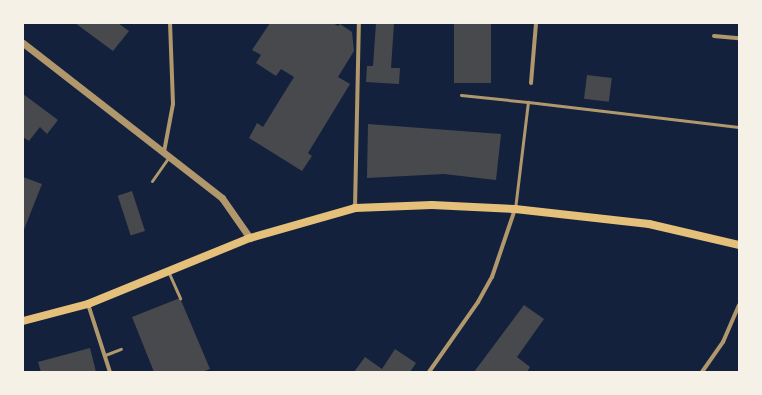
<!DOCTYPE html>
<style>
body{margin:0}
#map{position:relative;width:762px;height:395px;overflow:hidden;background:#14213d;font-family:"PT Sans Narrow",sans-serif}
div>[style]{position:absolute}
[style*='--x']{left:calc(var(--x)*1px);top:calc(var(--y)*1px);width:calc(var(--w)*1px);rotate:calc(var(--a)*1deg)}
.building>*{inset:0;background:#48494c;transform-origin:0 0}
.service>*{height:3px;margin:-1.5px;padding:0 1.5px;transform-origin:1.5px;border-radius:1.5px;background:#b1986c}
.minor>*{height:4px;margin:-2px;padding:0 2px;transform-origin:2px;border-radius:2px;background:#b1986c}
.tertiary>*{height:7px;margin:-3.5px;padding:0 3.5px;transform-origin:3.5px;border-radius:3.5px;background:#b1986c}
.secondary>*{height:8px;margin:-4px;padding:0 4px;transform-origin:4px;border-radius:4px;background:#e5c07b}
span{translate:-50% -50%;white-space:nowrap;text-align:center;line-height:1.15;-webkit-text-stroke:3px #f6f1e7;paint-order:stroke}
.frame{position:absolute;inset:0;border:24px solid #f6f1e7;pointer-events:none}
</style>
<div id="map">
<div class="building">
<div style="clip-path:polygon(75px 23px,118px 23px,129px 31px,113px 51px)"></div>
<div style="clip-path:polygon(270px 23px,333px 23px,338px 26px,340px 24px,352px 32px,354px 51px,338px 77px,350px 84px,308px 153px,312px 156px,302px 171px,249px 138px,257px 123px,263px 127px,294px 77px,281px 69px,276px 76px,256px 63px,261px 55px,252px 50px)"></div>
<div style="clip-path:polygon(376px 23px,394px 23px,391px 68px,400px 68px,399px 84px,366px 82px,367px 66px,373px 66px)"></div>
<div style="left:454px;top:23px;width:37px;height:60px"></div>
<div style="left:587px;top:75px;width:25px;height:24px;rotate:7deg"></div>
<div style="clip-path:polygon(23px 94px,58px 120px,47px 134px,40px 127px,29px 141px,23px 137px)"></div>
<div style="clip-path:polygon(368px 124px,501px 134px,496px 180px,444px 174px,367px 178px)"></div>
<div style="clip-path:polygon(23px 177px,42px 184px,23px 232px)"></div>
<div style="left:132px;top:191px;width:42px;height:15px;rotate:72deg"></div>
<div style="clip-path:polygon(180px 298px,210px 369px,202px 372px,154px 372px,132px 317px)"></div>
<div style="clip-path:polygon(524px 305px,544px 319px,517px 357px,530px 367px,527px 372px,474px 372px)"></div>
<div style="clip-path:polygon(90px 348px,96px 372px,41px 372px,38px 362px)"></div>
<div style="clip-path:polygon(395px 349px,416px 363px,410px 372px,354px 372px,365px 357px,382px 369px)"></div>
</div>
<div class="service">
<div style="--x:461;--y:95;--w:67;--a:6"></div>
<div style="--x:152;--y:181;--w:29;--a:-55"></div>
<div style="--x:515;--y:209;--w:108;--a:-83.1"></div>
<div style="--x:528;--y:102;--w:212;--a:6.8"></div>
<div style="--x:168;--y:271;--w:30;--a:66"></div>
<div style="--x:105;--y:355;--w:17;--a:-21"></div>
</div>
<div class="minor">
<div style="--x:714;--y:36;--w:25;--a:5"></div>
<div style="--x:531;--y:83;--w:60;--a:-85.2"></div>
<div style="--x:164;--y:152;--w:49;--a:-79.4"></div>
<div style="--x:173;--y:104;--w:81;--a:-92.1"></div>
<div style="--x:355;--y:208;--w:185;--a:-88.8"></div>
<div style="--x:88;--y:304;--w:71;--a:72.1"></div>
<div style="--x:429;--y:372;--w:85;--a:-55"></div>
<div style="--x:478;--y:302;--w:29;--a:-61"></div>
<div style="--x:492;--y:277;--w:72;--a:-71.3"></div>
<div style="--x:702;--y:372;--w:37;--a:-55"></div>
<div style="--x:723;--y:342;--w:40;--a:-66.6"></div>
</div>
<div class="tertiary">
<div style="--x:23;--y:43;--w:252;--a:37.9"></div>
<div style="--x:222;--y:198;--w:49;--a:55"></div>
</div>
<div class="secondary">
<div style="--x:23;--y:321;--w:67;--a:-14.7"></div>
<div style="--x:88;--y:304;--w:175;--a:-22.2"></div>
<div style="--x:250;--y:238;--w:109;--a:-15.9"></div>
<div style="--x:355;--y:208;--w:77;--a:-2.2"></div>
<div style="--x:432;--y:205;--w:83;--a:2.8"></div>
<div style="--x:515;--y:209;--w:135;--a:6.4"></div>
<div style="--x:649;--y:224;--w:92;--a:13.1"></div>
</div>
<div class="frame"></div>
</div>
